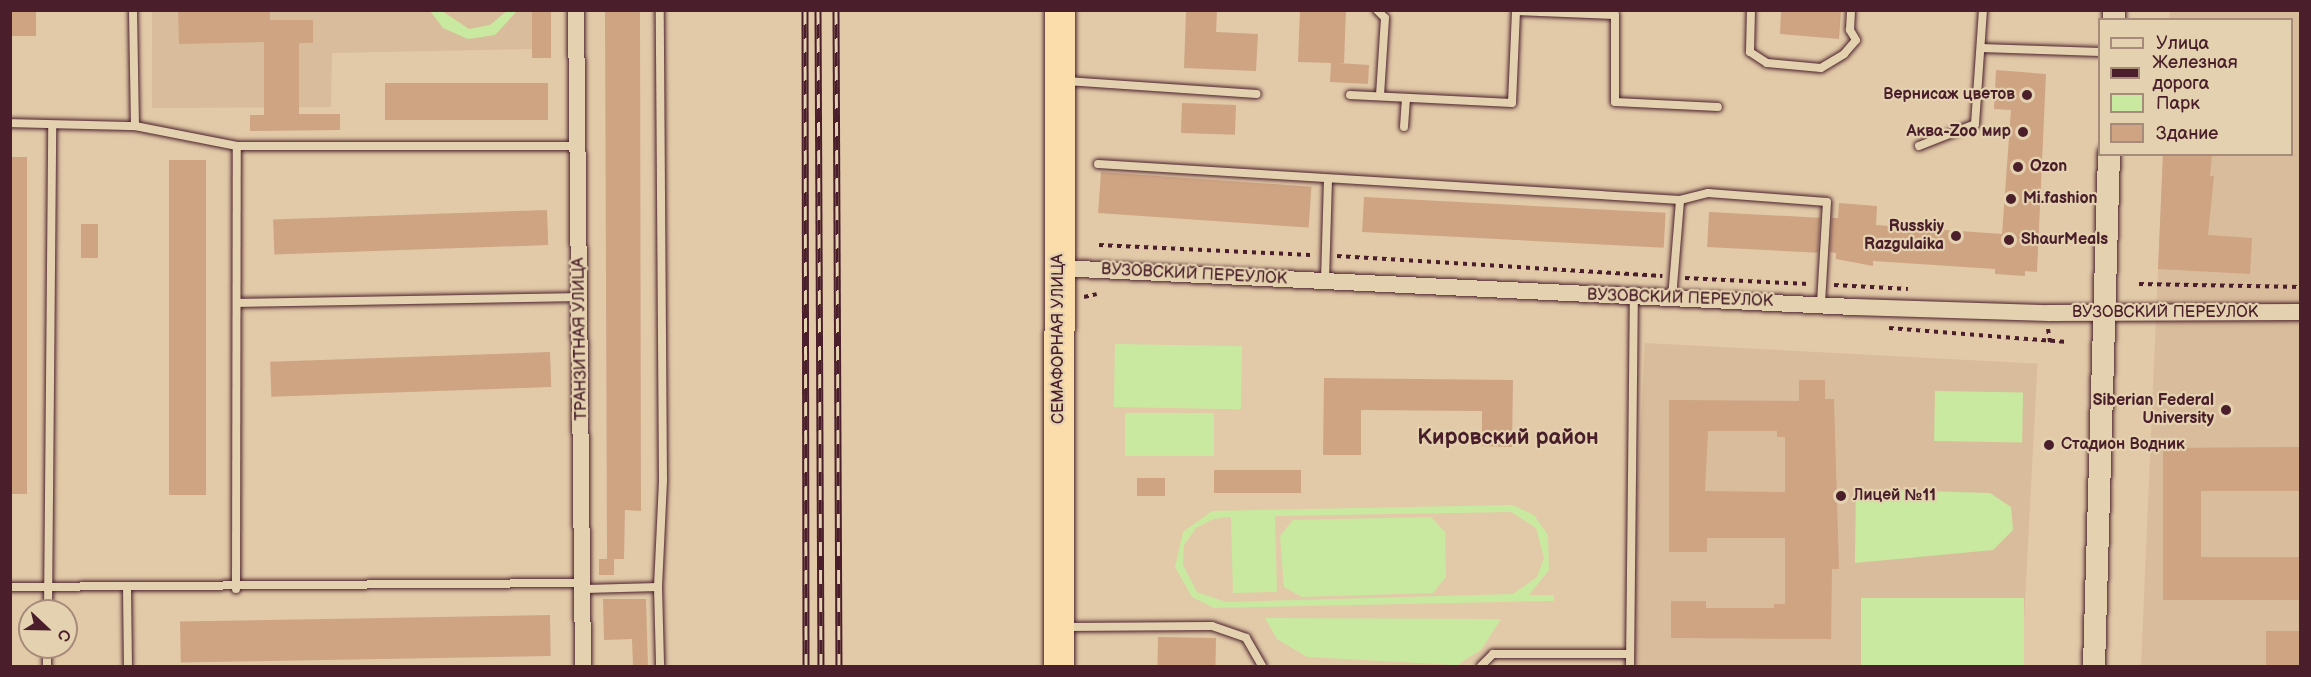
<!DOCTYPE html>
<meta charset="utf-8">
<style>
body{margin:0}
#map{position:relative;width:2311px;height:677px;overflow:hidden;background:#e2caa8;font-family:"Balsamiq Sans",sans-serif}
div>[style]{position:absolute}
[style*='--x']{left:calc(var(--x)*1px);top:calc(var(--y)*1px);width:calc(var(--w)*1px);rotate:calc(var(--a)*1deg)}
.built>*{inset:0;background:#d9bc9b;transform-origin:0 0}
.green>*{inset:0;background:#c9e9a1;transform-origin:0 0}
.building>*{inset:0;background:#cea483;transform-origin:0 0}
.path>*{height:4px;margin-top:-2px;transform-origin:0;background:repeating-linear-gradient(90deg,#4a1f2b 0 4.5px,transparent 0 9px)}
.roads{filter:drop-shadow(0 0 2px #4a1f2b) drop-shadow(0 0 2px #4a1f2b)}
.lane>*{height:8px;margin:-4px;padding:0 4px;transform-origin:4px;border-radius:4px;background:#e4d1af}
.street>*{height:16px;margin:-8px;padding:0 8px;transform-origin:8px;border-radius:8px;background:#e4d1af}
.secondary>*{height:22px;margin:-11px;padding:0 11px;transform-origin:11px;border-radius:11px;background:#e4d1af}
.highway>*{height:30px;margin:-15px;padding:0 15px;transform-origin:15px;border-radius:15px;background:#faddab}
.rail>*{height:7px;margin-top:-3.5px;transform-origin:0;background:repeating-linear-gradient(90deg,#e4d1af 0 14px,#4a1f2b 0 28px);box-sizing:border-box;border-block:2px solid #4a1f2b}
.dots>*{width:16px;height:16px;translate:-50% -50%;box-sizing:border-box;border:3px solid #e4d1af;border-radius:50%}
span{translate:-50% -50%;white-space:nowrap;text-align:center;line-height:1.15;-webkit-text-stroke:4.5px #e4d1af;paint-order:stroke}
.poi-label{font-size:16px;color:#4a1f2b;font-weight:700}
.right{translate:-100% -50%;text-align:right}
.left{translate:0 -50%;text-align:left}
.street-label{font-size:16px;color:#4a1f2b}
.district-label{font-size:22px;color:#4a1f2b;font-weight:700}
.frame{position:absolute;inset:0;border:12px solid #4a1f2b;pointer-events:none}
.legend{position:absolute;left:2098px;top:18px;width:195px;height:138px;box-sizing:border-box;background:#e4d1af;border:2px solid #a68a7a;margin:0;padding:8px 10px;list-style:none;font-size:18px;color:#4a1f2b}
.legend li{display:flex;align-items:center;gap:12px;height:30px}
.legend b{width:30px;border:2px solid #a68a7a}
.north{position:absolute;left:18px;top:599px;width:60px;height:60px;box-sizing:border-box;background:#e4d1af;border:2px solid #a68a7a;border-radius:50%;rotate:112deg;font-size:16px;font-weight:700;line-height:24px;text-align:center;color:#4a1f2b}
.north::after{content:'';display:block;margin:auto;width:21px;height:27px;background:#4a1f2b;clip-path:polygon(50% 0,100% 100%,50% 72%,0 100%)}
</style>
<div id="map">
<div class="built">
<div style="clip-path:polygon(152px 11px,532px 11px,533px 49px,332px 53px,331px 107px,152px 108px)"></div>
<div style="clip-path:polygon(2170px 11px,2300px 11px,2300px 666px,2141px 666px,2163px 155px,2292px 154px,2292px 20px,2169px 19px)"></div>
<div style="left:1645px;top:343px;width:393px;height:323px;rotate:3deg"></div>
</div>
<div class="green">
<div style="clip-path:polygon(430px 11px,442px 11px,469px 29px,490px 25px,507px 11px,517px 11px,495px 35px,468px 39px,443px 28px)"></div>
<div style="left:1115px;top:344px;width:127px;height:63px;rotate:1deg"></div>
<div style="left:1935px;top:391px;width:88px;height:50px;rotate:1deg"></div>
<div style="left:1125px;top:413px;width:89px;height:43px"></div>
<div style="clip-path:polygon(1856px 489px,1990px 493px,2011px 507px,2013px 530px,1993px 550px,1855px 563px)"></div>
<div style="clip-path:polygon(evenodd,1513px 505px,1534px 515px,1548px 535px,1549px 570px,1529px 595px,1554px 595px,1554px 601px,1214px 608px,1192px 597px,1175px 567px,1183px 532px,1212px 511px,1513px 505px,1511px 512px,1536px 528px,1544px 558px,1537px 577px,1513px 594px,1226px 602px,1197px 592px,1183px 565px,1184px 545px,1196px 528px,1213px 519px,1231px 517px,1233px 593px,1277px 592px,1275px 516px,1511px 512px)"></div>
<div style="clip-path:polygon(1431px 517px,1445px 532px,1446px 577px,1433px 593px,1302px 597px,1284px 587px,1280px 536px,1293px 520px)"></div>
<div style="left:2024px;top:598px;width:68px;height:163px;rotate:90deg"></div>
<div style="clip-path:polygon(1265px 618px,1501px 619px,1481px 650px,1457px 665px,1307px 657px,1277px 639px)"></div>
</div>
<div class="building">
<div style="left:10px;top:10px;width:26px;height:26px"></div>
<div style="clip-path:polygon(178px 10px,270px 10px,270px 20px,313px 20px,313px 43px,299px 43px,299px 114px,340px 114px,340px 130px,250px 131px,250px 115px,264px 115px,264px 42px,179px 44px)"></div>
<div style="left:532px;top:10px;width:19px;height:48px"></div>
<div style="clip-path:polygon(605px 10px,640px 10px,641px 511px,625px 510px,624px 559px,607px 559px)"></div>
<div style="clip-path:polygon(1186px 10px,1217px 10px,1216px 32px,1258px 34px,1256px 71px,1184px 68px)"></div>
<div style="clip-path:polygon(1300px 10px,1346px 10px,1344px 63px,1337px 63px,1369px 65px,1368px 84px,1330px 82px,1331px 63px,1298px 62px)"></div>
<div style="clip-path:polygon(1781px 10px,1841px 11px,1839px 39px,1780px 34px)"></div>
<div style="clip-path:polygon(1996px 70px,2046px 74px,2037px 272px,2025px 271px,2025px 276px,1995px 274px,1995px 269px,1873px 261px,1873px 266px,1836px 259px,1836px 253px,1830px 252px,1832px 218px,1838px 218px,1839px 203px,1877px 206px,1876px 225px,2002px 234px,2011px 110px,1994px 109px)"></div>
<div style="left:548px;top:83px;width:37px;height:163px;rotate:90deg"></div>
<div style="left:1182px;top:103px;width:54px;height:30px;rotate:2deg"></div>
<div style="clip-path:polygon(2163px 154px,2212px 154px,2210px 176px,2214px 176px,2208px 235px,2252px 238px,2250px 274px,2158px 269px)"></div>
<div style="left:10px;top:157px;width:17px;height:337px"></div>
<div style="left:169px;top:160px;width:37px;height:335px"></div>
<div style="left:1101px;top:172px;width:211px;height:41px;rotate:4deg"></div>
<div style="left:1364px;top:197px;width:302px;height:35px;rotate:3deg"></div>
<div style="left:547px;top:210px;width:35px;height:274px;rotate:88deg"></div>
<div style="left:1709px;top:212px;width:111px;height:35px;rotate:3deg"></div>
<div style="left:81px;top:224px;width:17px;height:34px"></div>
<div style="left:550px;top:352px;width:35px;height:280px;rotate:88deg"></div>
<div style="clip-path:polygon(1324px 378px,1513px 380px,1512px 447px,1482px 446px,1482px 411px,1361px 410px,1361px 455px,1323px 455px)"></div>
<div style="clip-path:polygon(evenodd,1799px 380px,1825px 380px,1825px 399px,1834px 399px,1839px 569px,1832px 569px,1831px 639px,1671px 638px,1671px 601px,1706px 601px,1706px 608px,1774px 608px,1774px 604px,1785px 604px,1785px 538px,1707px 538px,1707px 552px,1669px 552px,1669px 400px,1799px 401px,1799px 380px,1708px 431px,1777px 431px,1777px 437px,1785px 437px,1785px 492px,1705px 491px,1708px 431px)"></div>
<div style="clip-path:polygon(2301px 447px,2301px 491px,2201px 491px,2201px 557px,2301px 557px,2301px 600px,2163px 600px,2163px 448px)"></div>
<div style="left:1301px;top:470px;width:23px;height:87px;rotate:90deg"></div>
<div style="left:1137px;top:478px;width:28px;height:18px"></div>
<div style="left:599px;top:559px;width:15px;height:16px"></div>
<div style="clip-path:polygon(603px 599px,646px 599px,648px 666px,633px 666px,632px 639px,604px 640px)"></div>
<div style="left:550px;top:615px;width:41px;height:370px;rotate:89deg"></div>
<div style="left:2266px;top:631px;width:35px;height:35px"></div>
<div style="left:1158px;top:637px;width:58px;height:29px;rotate:1deg"></div>
</div>
<div class="path">
<div style="--x:1099;--y:245;--w:216;--a:2.7"></div>
<div style="--x:1337;--y:256;--w:326;--a:3.5"></div>
<div style="--x:1685;--y:278;--w:124;--a:2.8"></div>
<div style="--x:2139;--y:284;--w:161;--a:1.1"></div>
<div style="--x:1834;--y:285;--w:74;--a:3.1"></div>
<div style="--x:1084;--y:297;--w:13;--a:-13"></div>
<div style="--x:1889;--y:328;--w:179;--a:4.5"></div>
<div style="--x:2048;--y:329;--w:13;--a:81"></div>
</div>
<div class="roads">
<div class="lane">
<div style="--x:1377;--y:10;--w:11;--a:45"></div>
<div style="--x:1385;--y:18;--w:78;--a:93.7"></div>
<div style="--x:1751;--y:10;--w:42;--a:91.4"></div>
<div style="--x:1750;--y:52;--w:20;--a:33"></div>
<div style="--x:1767;--y:63;--w:54;--a:5.3"></div>
<div style="--x:1821;--y:68;--w:27;--a:-31"></div>
<div style="--x:1844;--y:54;--w:18;--a:-49"></div>
<div style="--x:1856;--y:40;--w:12;--a:-121"></div>
<div style="--x:1850;--y:30;--w:20;--a:-87"></div>
<div style="--x:1516;--y:11;--w:99;--a:2.3"></div>
<div style="--x:1615;--y:15;--w:87;--a:90"></div>
<div style="--x:1615;--y:102;--w:103;--a:2.8"></div>
<div style="--x:1981;--y:48;--w:119;--a:1.9"></div>
<div style="--x:1066;--y:81;--w:191;--a:3.9"></div>
<div style="--x:1350;--y:95;--w:162;--a:2.8"></div>
<div style="--x:1512;--y:103;--w:93;--a:-87.5"></div>
<div style="--x:10;--y:123;--w:125;--a:1.4"></div>
<div style="--x:135;--y:126;--w:116;--a:-91"></div>
<div style="--x:135;--y:126;--w:104;--a:11.1"></div>
<div style="--x:237;--y:146;--w:342;--a:0"></div>
<div style="--x:1404;--y:127;--w:29;--a:-86"></div>
<div style="--x:1919;--y:146;--w:60;--a:-21.4"></div>
<div style="--x:1975;--y:124;--w:114;--a:-86"></div>
<div style="--x:1098;--y:164;--w:583;--a:3.54"></div>
<div style="--x:1680;--y:200;--w:29;--a:-14"></div>
<div style="--x:1708;--y:193;--w:119;--a:4.3"></div>
<div style="--x:1827;--y:202;--w:102;--a:93.4"></div>
<div style="--x:1325;--y:280;--w:100;--a:-88.3"></div>
<div style="--x:1672;--y:298;--w:98;--a:-85.3"></div>
<div style="--x:237;--y:303;--w:343;--a:-1"></div>
<div style="--x:10;--y:587;--w:574;--a:-0.4"></div>
<div style="--x:127;--y:587;--w:79;--a:89.3"></div>
<div style="--x:658;--y:587;--w:79;--a:88.5"></div>
<div style="--x:236;--y:589;--w:443;--a:-89.9"></div>
<div style="--x:585;--y:589;--w:73;--a:-1.6"></div>
<div style="--x:658;--y:587;--w:107;--a:-87.3"></div>
<div style="--x:663;--y:480;--w:470;--a:-90.4"></div>
<div style="--x:48;--y:611;--w:486;--a:-89.5"></div>
<div style="--x:1065;--y:627;--w:147;--a:-0.4"></div>
<div style="--x:1212;--y:626;--w:36;--a:19"></div>
<div style="--x:1246;--y:638;--w:32;--a:60"></div>
<div style="--x:47;--y:666;--w:19;--a:-90"></div>
<div style="--x:1481;--y:666;--w:17;--a:-45"></div>
<div style="--x:1493;--y:654;--w:137;--a:0"></div>
<div style="--x:1630;--y:666;--w:368;--a:-89.4"></div>
</div>
<div class="street">
<div style="--x:576;--y:10;--w:656;--a:89.39"></div>
<div style="--x:1059;--y:268;--w:796;--a:2.81"></div>
<div style="--x:1854;--y:307;--w:195;--a:1.8"></div>
<div style="--x:2049;--y:313;--w:251;--a:-0.2"></div>
</div>
<div class="secondary">
<div style="--x:2114;--y:20;--w:10;--a:-90"></div>
<div style="--x:2094;--y:666;--w:512;--a:-88.32"></div>
</div>
<div class="highway">
<div style="--x:1059;--y:666;--w:656;--a:-89.91"></div>
</div>
</div>
<div class="rail">
<div style="--x:805;--y:10;--w:656;--a:89.91"></div>
<div style="--x:818;--y:10;--w:656;--a:89.74"></div>
<div style="--x:836;--y:10;--w:656;--a:89.74"></div>
</div>
<div class="dots">
<div style="left:2027px;top:95px;background:#4a1f2b"></div>
<div style="left:2023px;top:132px;background:#4a1f2b"></div>
<div style="left:2018px;top:167px;background:#4a1f2b"></div>
<div style="left:2011px;top:199px;background:#4a1f2b"></div>
<div style="left:1956px;top:236px;background:#4a1f2b"></div>
<div style="left:2009px;top:240px;background:#4a1f2b"></div>
<div style="left:2226px;top:410px;background:#4a1f2b"></div>
<div style="left:2049px;top:445px;background:#4a1f2b"></div>
<div style="left:1841px;top:496px;background:#4a1f2b"></div>
</div>
<div class="poi-label">
<span class="right" style="left:2015px;top:95px">Вернисаж цветов</span>
<span class="right" style="left:2011px;top:132px">Аква-Zoo мир</span>
<span class="left" style="left:2030px;top:167px">Ozon</span>
<span class="left" style="left:2023px;top:199px">Mi.fashion</span>
<span class="right" style="left:1944px;top:236px">Russkiy<br>Razgulaika</span>
<span class="left" style="left:2021px;top:240px">ShаurMeals</span>
<span class="right" style="left:2214px;top:410px">Siberian Federal<br>University</span>
<span class="left" style="left:2061px;top:445px">Стадион Водник</span>
<span class="left" style="left:1853px;top:496px">Лицей №11</span>
</div>
<div class="street-label">
<span style="left:1194px;top:275px;rotate:3deg">ВУЗОВСКИЙ ПЕРЕУЛОК</span>
<span style="left:1680px;top:299px;rotate:2deg">ВУЗОВСКИЙ ПЕРЕУЛОК</span>
<span style="left:2165px;top:313px">ВУЗОВСКИЙ ПЕРЕУЛОК</span>
<span style="left:581px;top:339px;rotate:-91deg">ТРАНЗИТНАЯ УЛИЦА</span>
<span style="left:1059px;top:339px;rotate:-90deg">СЕМАФОРНАЯ УЛИЦА</span>
</div>
<div class="district-label">
<span style="left:1508px;top:438px">Кировский район</span>
</div>
<div class="frame"></div>
<ul class="legend">
<li><b style="height:8px;background:#e4d1af"></b>Улица</li>
<li><b style="height:8px;background:#4a1f2b"></b>Железная дорога</li>
<li><b style="height:16px;background:#c9e9a1"></b>Парк</li>
<li><b style="height:16px;background:#cea483"></b>Здание</li>
</ul>
<div class="north">С</div>
</div>
